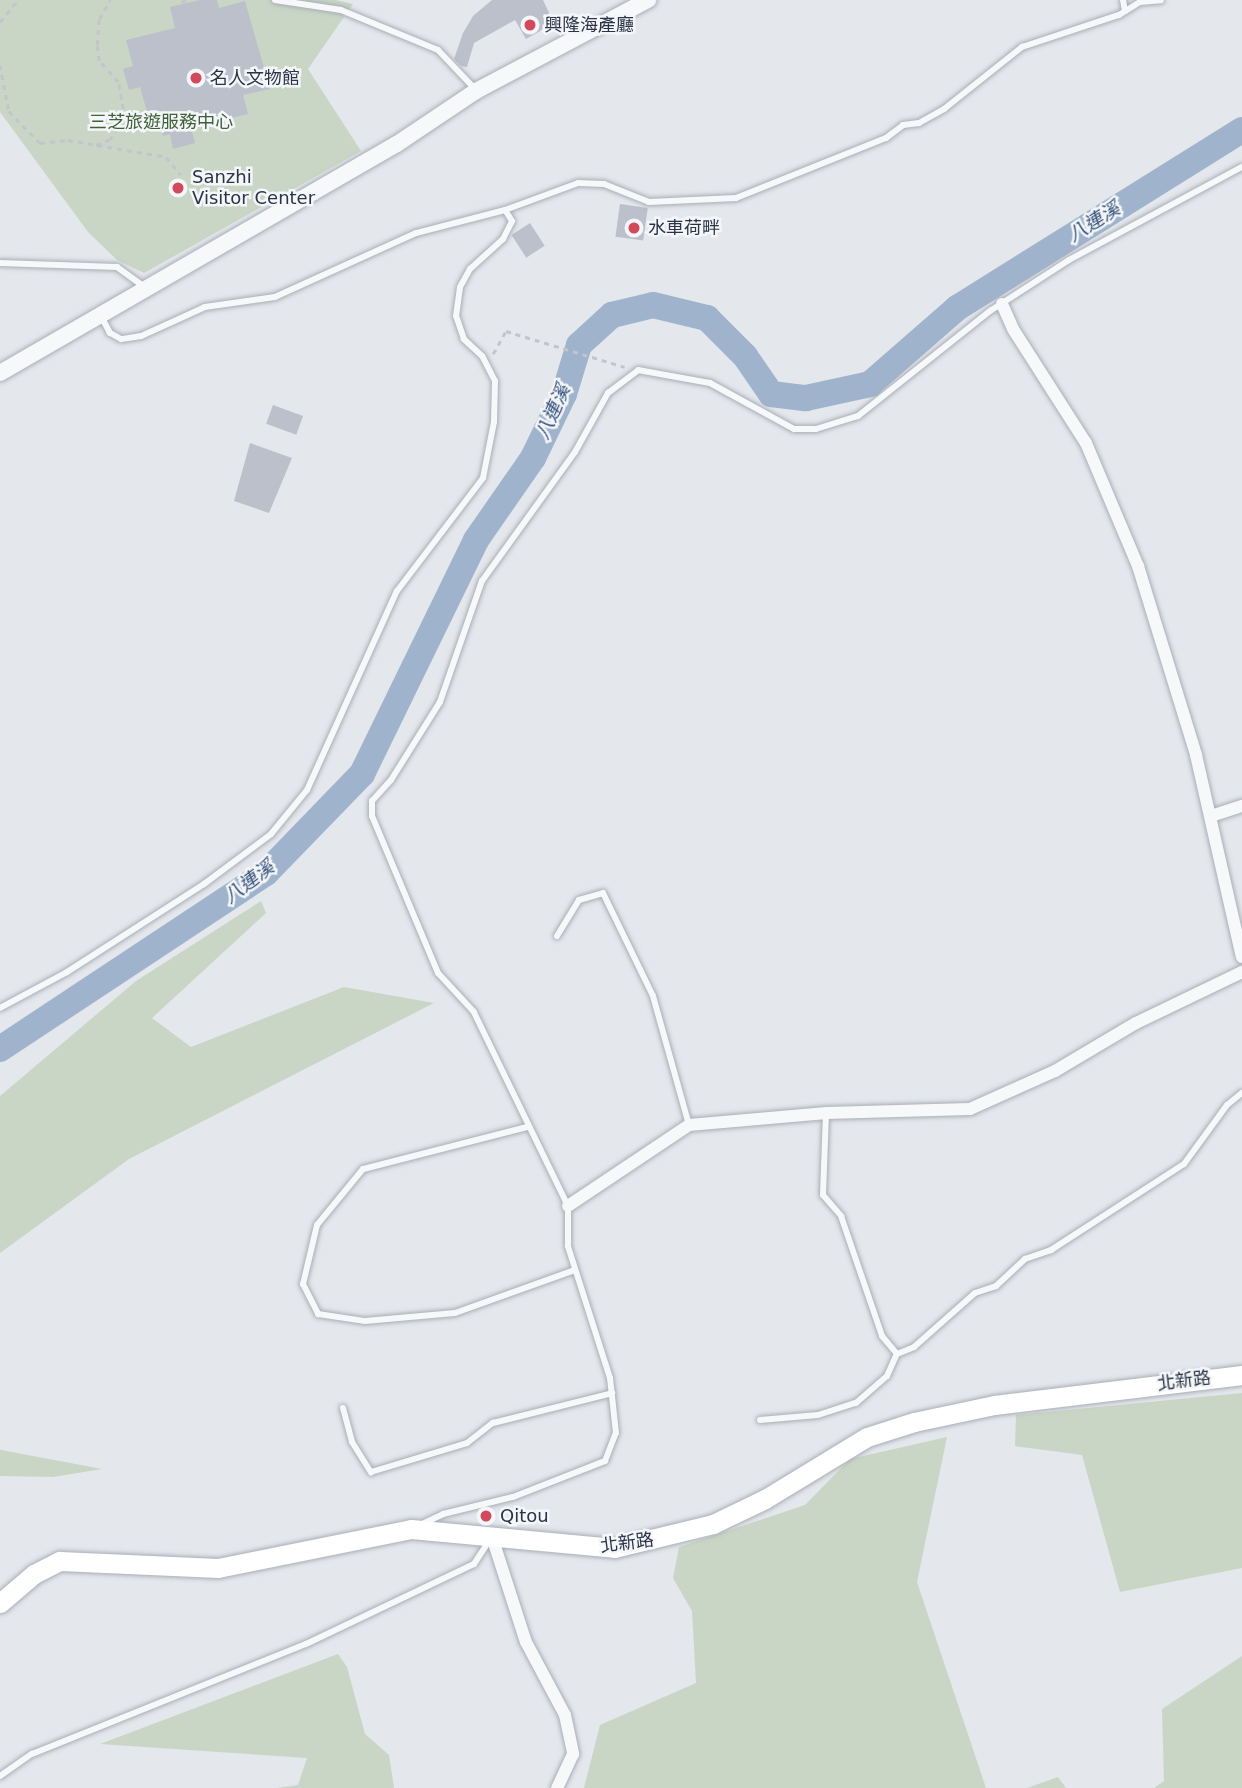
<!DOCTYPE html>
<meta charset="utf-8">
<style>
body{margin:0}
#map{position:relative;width:1242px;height:1788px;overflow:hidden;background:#e4e7ec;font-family:"DejaVu Sans","Noto Sans TC",sans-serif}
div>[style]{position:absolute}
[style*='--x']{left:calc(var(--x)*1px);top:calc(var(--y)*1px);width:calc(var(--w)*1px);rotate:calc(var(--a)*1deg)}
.green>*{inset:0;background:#c9d6c5}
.river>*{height:26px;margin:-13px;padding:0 13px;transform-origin:13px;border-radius:13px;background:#9fb4cc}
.building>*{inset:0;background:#bbc0ca;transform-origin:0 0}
.path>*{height:2.5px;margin-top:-1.25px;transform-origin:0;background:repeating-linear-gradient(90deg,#c2c5cb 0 5px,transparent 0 10px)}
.roads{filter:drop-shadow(0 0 2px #a9aeb7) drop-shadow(0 0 2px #a9aeb7)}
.service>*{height:6px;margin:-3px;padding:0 3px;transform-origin:3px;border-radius:3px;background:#f7f8fa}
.minor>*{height:12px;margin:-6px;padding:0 6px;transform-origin:6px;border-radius:6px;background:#f7f8fa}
.tertiary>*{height:16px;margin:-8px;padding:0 8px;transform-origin:8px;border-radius:8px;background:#f7f8fa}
.secondary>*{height:19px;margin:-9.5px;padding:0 9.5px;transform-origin:9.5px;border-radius:9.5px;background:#fff}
.dots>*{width:19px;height:19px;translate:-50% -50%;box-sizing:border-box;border:4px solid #f4f6f9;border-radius:50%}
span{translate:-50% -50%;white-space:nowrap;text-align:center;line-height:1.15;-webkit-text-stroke:5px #f4f6f9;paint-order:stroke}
.poi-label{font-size:18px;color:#2b3445}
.left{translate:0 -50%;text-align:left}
.park-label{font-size:18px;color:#3f6138}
.street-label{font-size:18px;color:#2b3445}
.water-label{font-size:19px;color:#34527a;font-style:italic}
</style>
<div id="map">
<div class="green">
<div style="clip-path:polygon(0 0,336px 0,353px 4px,308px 69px,361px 151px,144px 273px,117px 260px,88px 232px,0 112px)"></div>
<div style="clip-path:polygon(261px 901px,266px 913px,152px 1018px,191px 1047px,344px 987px,434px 1003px,129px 1159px,0 1253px,0 1096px,136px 981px)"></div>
<div style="clip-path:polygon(1242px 1393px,1242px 1568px,1120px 1592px,1082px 1455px,1015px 1446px,1016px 1415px)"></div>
<div style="clip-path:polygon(947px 1437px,917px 1582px,986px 1788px,584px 1788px,600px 1725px,696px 1683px,692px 1611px,673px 1578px,679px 1547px,805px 1505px,850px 1459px)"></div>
<div style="clip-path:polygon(0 1449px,1px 1450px,102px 1469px,53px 1477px,0 1476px)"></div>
<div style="clip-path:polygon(338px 1654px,347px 1667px,365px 1734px,389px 1755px,394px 1788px,277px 1788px,298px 1785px,307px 1758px,100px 1744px)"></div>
<div style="clip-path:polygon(1242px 1656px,1242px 1788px,1154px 1788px,1164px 1781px,1162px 1709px)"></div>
<div style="clip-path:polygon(1058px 1777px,1066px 1788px,1027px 1788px)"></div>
</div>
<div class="river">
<div style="--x:0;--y:1049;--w:319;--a:-33.5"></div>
<div style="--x:266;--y:873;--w:138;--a:-45.9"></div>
<div style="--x:362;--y:774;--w:260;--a:-64"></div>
<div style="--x:476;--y:540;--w:100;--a:-55.2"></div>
<div style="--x:533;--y:458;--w:71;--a:-64.2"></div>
<div style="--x:564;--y:394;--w:51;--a:-73"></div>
<div style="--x:579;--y:345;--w:45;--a:-42.3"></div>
<div style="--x:612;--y:315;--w:42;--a:-13.7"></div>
<div style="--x:653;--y:305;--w:56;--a:13.5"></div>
<div style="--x:707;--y:318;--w:54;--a:45"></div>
<div style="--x:745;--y:356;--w:46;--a:55.6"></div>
<div style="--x:771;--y:394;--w:35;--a:7"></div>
<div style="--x:806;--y:398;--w:66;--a:-12.3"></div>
<div style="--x:870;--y:384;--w:116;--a:-41.1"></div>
<div style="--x:957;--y:308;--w:336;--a:-32"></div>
</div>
<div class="building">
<div style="clip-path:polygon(200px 0,217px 0,219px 8px,245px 1px,270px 89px,243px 95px,248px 114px,191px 127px,195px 143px,173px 149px,170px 134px,163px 136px,159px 117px,149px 119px,140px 87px,129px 90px,123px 69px,133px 66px,126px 40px,175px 28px,170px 7px)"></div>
<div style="clip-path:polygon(492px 0,543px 0,554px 23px,526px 39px,515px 20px,474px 43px,467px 67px,461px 66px,454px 59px,463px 33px,473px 16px)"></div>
<div style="left:620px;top:204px;width:28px;height:33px;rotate:8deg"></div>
<div style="left:530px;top:223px;width:27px;height:22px;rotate:57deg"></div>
<div style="left:273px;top:405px;width:32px;height:20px;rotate:20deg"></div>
<div style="clip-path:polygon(250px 443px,292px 458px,269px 513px,234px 501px)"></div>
</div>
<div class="path">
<div style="--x:182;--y:0;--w:4;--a:45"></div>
<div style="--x:185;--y:3;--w:3;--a:-108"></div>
<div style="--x:0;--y:22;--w:28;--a:-51"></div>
<div style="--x:0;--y:65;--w:47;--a:78.9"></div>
<div style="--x:9;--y:111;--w:45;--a:45.9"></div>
<div style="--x:40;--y:143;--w:28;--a:-6"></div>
<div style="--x:68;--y:140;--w:99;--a:9.8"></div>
<div style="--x:166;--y:157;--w:23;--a:50"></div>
<div style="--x:96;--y:145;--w:14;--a:-21"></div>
<div style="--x:109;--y:140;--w:17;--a:-50"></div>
<div style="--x:120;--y:127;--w:18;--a:-81"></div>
<div style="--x:123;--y:109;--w:27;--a:-100"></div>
<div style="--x:118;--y:82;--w:28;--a:-132"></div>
<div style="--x:99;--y:61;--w:16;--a:-97"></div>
<div style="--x:97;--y:45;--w:26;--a:-86"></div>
<div style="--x:99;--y:19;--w:22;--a:-60"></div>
<div style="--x:493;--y:354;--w:26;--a:-61"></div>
<div style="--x:506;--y:331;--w:124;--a:16.8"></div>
</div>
<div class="roads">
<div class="service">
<div style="--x:275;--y:0;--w:67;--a:8.6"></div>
<div style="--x:341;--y:10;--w:105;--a:22.4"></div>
<div style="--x:438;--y:50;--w:54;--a:46.5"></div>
<div style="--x:1123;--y:0;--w:11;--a:80"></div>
<div style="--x:505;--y:210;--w:78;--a:-20.3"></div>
<div style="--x:578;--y:183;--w:26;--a:2"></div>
<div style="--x:604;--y:184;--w:48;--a:21.8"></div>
<div style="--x:649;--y:202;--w:87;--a:-2.6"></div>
<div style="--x:736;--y:198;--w:162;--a:-21.8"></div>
<div style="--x:886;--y:138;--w:21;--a:-37"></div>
<div style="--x:903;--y:125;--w:16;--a:-7"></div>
<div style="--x:919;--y:123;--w:29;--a:-29"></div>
<div style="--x:944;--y:109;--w:100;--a:-38.5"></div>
<div style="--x:1022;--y:47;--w:102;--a:-18.3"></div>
<div style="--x:1119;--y:15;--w:25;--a:-32"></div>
<div style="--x:1140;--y:2;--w:21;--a:-5"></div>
<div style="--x:0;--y:263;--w:117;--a:2"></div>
<div style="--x:117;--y:267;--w:34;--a:36"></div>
<div style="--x:557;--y:936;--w:42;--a:-58.6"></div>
<div style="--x:579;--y:900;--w:25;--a:-16"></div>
<div style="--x:603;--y:893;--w:114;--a:64.1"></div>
<div style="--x:653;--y:996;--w:134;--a:74.4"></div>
<div style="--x:0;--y:1008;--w:76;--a:-28.2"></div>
<div style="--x:67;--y:972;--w:163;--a:-32.7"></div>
<div style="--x:204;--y:884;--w:84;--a:-36.7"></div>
<div style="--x:271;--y:834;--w:57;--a:-50.7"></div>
<div style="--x:307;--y:790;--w:218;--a:-65.7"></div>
<div style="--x:397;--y:591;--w:142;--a:-52.7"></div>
<div style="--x:483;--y:478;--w:57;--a:-78.9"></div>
<div style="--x:494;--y:422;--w:41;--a:-88.6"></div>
<div style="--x:495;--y:381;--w:28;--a:-117"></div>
<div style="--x:482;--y:356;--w:25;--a:-137"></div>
<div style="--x:464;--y:339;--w:24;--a:-109"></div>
<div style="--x:456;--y:316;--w:29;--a:-82"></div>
<div style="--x:460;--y:287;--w:21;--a:-61"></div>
<div style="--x:470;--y:269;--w:45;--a:-42.3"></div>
<div style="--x:503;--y:239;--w:20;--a:-63"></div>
<div style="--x:512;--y:221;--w:13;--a:-122"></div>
<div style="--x:505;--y:210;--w:92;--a:165.5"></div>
<div style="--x:416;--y:233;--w:155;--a:155.6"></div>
<div style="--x:275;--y:297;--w:71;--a:171.9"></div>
<div style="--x:205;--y:307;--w:70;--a:155.6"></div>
<div style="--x:141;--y:336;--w:20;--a:171"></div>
<div style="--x:121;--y:339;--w:13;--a:-151"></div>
<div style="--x:110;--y:333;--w:19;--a:-118"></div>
<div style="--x:826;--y:1113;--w:82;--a:92.1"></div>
<div style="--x:823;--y:1195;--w:28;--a:49"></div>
<div style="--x:841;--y:1216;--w:127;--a:71.1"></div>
<div style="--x:882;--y:1336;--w:23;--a:50"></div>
<div style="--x:527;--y:1127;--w:169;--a:165.6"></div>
<div style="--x:363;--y:1169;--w:72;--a:129.4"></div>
<div style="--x:317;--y:1225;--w:61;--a:103.3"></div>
<div style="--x:303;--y:1284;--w:34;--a:63"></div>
<div style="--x:318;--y:1314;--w:48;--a:8.5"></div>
<div style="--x:365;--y:1321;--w:90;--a:-5.1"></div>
<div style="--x:455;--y:1313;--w:127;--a:-19.7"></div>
<div style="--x:343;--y:1408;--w:35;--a:75"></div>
<div style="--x:352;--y:1442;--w:36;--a:58"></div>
<div style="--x:371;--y:1472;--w:100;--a:-16.8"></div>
<div style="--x:467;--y:1443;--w:33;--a:-38"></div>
<div style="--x:493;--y:1423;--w:123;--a:-14.1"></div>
<div style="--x:760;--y:1420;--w:58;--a:-4.9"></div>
<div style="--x:818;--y:1415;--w:40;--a:-18"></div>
<div style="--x:856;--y:1403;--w:41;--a:-41.1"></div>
<div style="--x:887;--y:1376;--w:24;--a:-66"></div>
<div style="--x:897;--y:1354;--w:18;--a:-22"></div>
<div style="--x:914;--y:1347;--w:81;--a:-41.5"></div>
<div style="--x:975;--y:1293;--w:22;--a:-18"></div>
<div style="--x:996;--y:1286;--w:40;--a:-43"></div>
<div style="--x:1025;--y:1259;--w:28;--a:-19"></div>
<div style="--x:1051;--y:1250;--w:158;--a:-32.9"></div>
<div style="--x:1184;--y:1164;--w:73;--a:-53.9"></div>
<div style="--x:1227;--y:1105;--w:19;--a:-39"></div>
<div style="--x:422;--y:1524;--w:23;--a:-25"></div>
<div style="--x:443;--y:1514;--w:72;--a:-13.7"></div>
<div style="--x:513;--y:1497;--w:99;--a:-21.4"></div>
<div style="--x:605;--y:1461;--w:30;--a:-69"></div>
<div style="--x:616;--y:1433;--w:55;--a:-96.2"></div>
<div style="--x:610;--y:1378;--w:139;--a:-107.7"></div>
<div style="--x:568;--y:1246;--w:40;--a:-90"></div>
<div style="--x:568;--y:1206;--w:216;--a:-115.9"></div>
<div style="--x:474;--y:1012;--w:53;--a:-132.7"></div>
<div style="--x:438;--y:973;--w:170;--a:-112.8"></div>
<div style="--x:372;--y:816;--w:15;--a:-90"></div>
<div style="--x:372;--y:801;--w:28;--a:-48"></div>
<div style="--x:391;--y:780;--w:92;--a:-57.9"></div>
<div style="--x:440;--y:702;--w:128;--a:-70.9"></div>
<div style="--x:482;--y:581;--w:159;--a:-54.2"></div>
<div style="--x:575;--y:452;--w:68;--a:-60.8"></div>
<div style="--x:608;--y:393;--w:38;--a:-37"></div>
<div style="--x:638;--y:370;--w:73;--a:10.2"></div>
<div style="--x:710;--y:383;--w:96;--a:28.7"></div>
<div style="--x:794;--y:429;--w:22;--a:0"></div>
<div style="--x:816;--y:429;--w:44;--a:-17.2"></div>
<div style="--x:858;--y:416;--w:169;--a:-38.5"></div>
<div style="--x:990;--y:311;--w:94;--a:-32.8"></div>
<div style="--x:1069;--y:260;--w:196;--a:-28.3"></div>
<div style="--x:0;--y:1776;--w:39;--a:-35"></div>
<div style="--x:32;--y:1754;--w:295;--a:-21.9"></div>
<div style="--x:306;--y:1644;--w:186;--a:-25.5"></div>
<div style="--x:474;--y:1564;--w:27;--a:-57"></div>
</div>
<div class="minor">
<div style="--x:1002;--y:304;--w:27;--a:66"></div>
<div style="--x:1013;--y:329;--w:135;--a:57.4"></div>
<div style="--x:1086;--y:443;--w:134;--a:67.1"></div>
<div style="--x:1138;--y:566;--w:198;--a:72.9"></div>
<div style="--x:1196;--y:755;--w:207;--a:77.2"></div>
<div style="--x:1211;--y:816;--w:33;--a:-18"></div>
<div style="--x:568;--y:1206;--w:146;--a:-33.8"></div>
<div style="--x:689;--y:1125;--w:138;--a:-5"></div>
<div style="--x:826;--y:1113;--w:144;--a:-1.6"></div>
<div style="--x:970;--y:1109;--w:93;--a:-24.1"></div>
<div style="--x:1055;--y:1071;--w:94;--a:-30.7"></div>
<div style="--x:1136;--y:1023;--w:118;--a:-25.7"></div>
<div style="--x:492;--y:1537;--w:110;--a:72.1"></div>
<div style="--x:526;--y:1642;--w:83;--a:61.9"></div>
<div style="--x:565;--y:1715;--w:40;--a:78"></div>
<div style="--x:573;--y:1754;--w:38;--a:115"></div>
</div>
<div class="tertiary">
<div style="--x:0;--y:373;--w:458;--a:-30"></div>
<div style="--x:397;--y:144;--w:95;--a:-33.9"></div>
<div style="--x:476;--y:91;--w:195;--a:-27.9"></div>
</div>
<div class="secondary">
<div style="--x:0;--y:1603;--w:45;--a:-40.5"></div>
<div style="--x:34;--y:1574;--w:29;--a:-27"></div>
<div style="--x:60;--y:1561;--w:158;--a:2.5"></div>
<div style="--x:218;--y:1568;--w:197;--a:-11.4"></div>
<div style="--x:411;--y:1529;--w:204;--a:5.3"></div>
<div style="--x:614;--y:1548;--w:102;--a:-13.6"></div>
<div style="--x:713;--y:1524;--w:58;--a:-25.7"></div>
<div style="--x:765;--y:1499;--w:119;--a:-31.3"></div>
<div style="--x:867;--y:1437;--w:49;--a:-17.7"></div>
<div style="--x:914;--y:1422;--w:82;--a:-12"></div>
<div style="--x:994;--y:1405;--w:250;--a:-6.9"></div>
</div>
</div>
<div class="dots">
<div style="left:530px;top:25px;background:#d1495b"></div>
<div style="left:196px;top:78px;background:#d1495b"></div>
<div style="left:178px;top:188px;background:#d1495b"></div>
<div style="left:634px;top:228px;background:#d1495b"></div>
<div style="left:486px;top:1516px;background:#d1495b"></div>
</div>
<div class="poi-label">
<span class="left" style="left:544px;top:25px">興隆海產廳</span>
<span class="left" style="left:210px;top:78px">名人文物館</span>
<span class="left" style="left:192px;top:188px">Sanzhi<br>Visitor Center</span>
<span class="left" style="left:648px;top:228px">水車荷畔</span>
<span class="left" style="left:500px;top:1516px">Qitou</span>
</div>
<div class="park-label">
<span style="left:161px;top:122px">三芝旅遊服務中心</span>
</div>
<div class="street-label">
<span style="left:1184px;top:1381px;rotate:-7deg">北新路</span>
<span style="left:627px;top:1543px;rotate:-7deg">北新路</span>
</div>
<div class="water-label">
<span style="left:1094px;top:222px;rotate:-32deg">八連溪</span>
<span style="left:553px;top:412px;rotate:-66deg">八連溪</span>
<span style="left:249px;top:882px;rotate:-37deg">八連溪</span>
</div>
</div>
